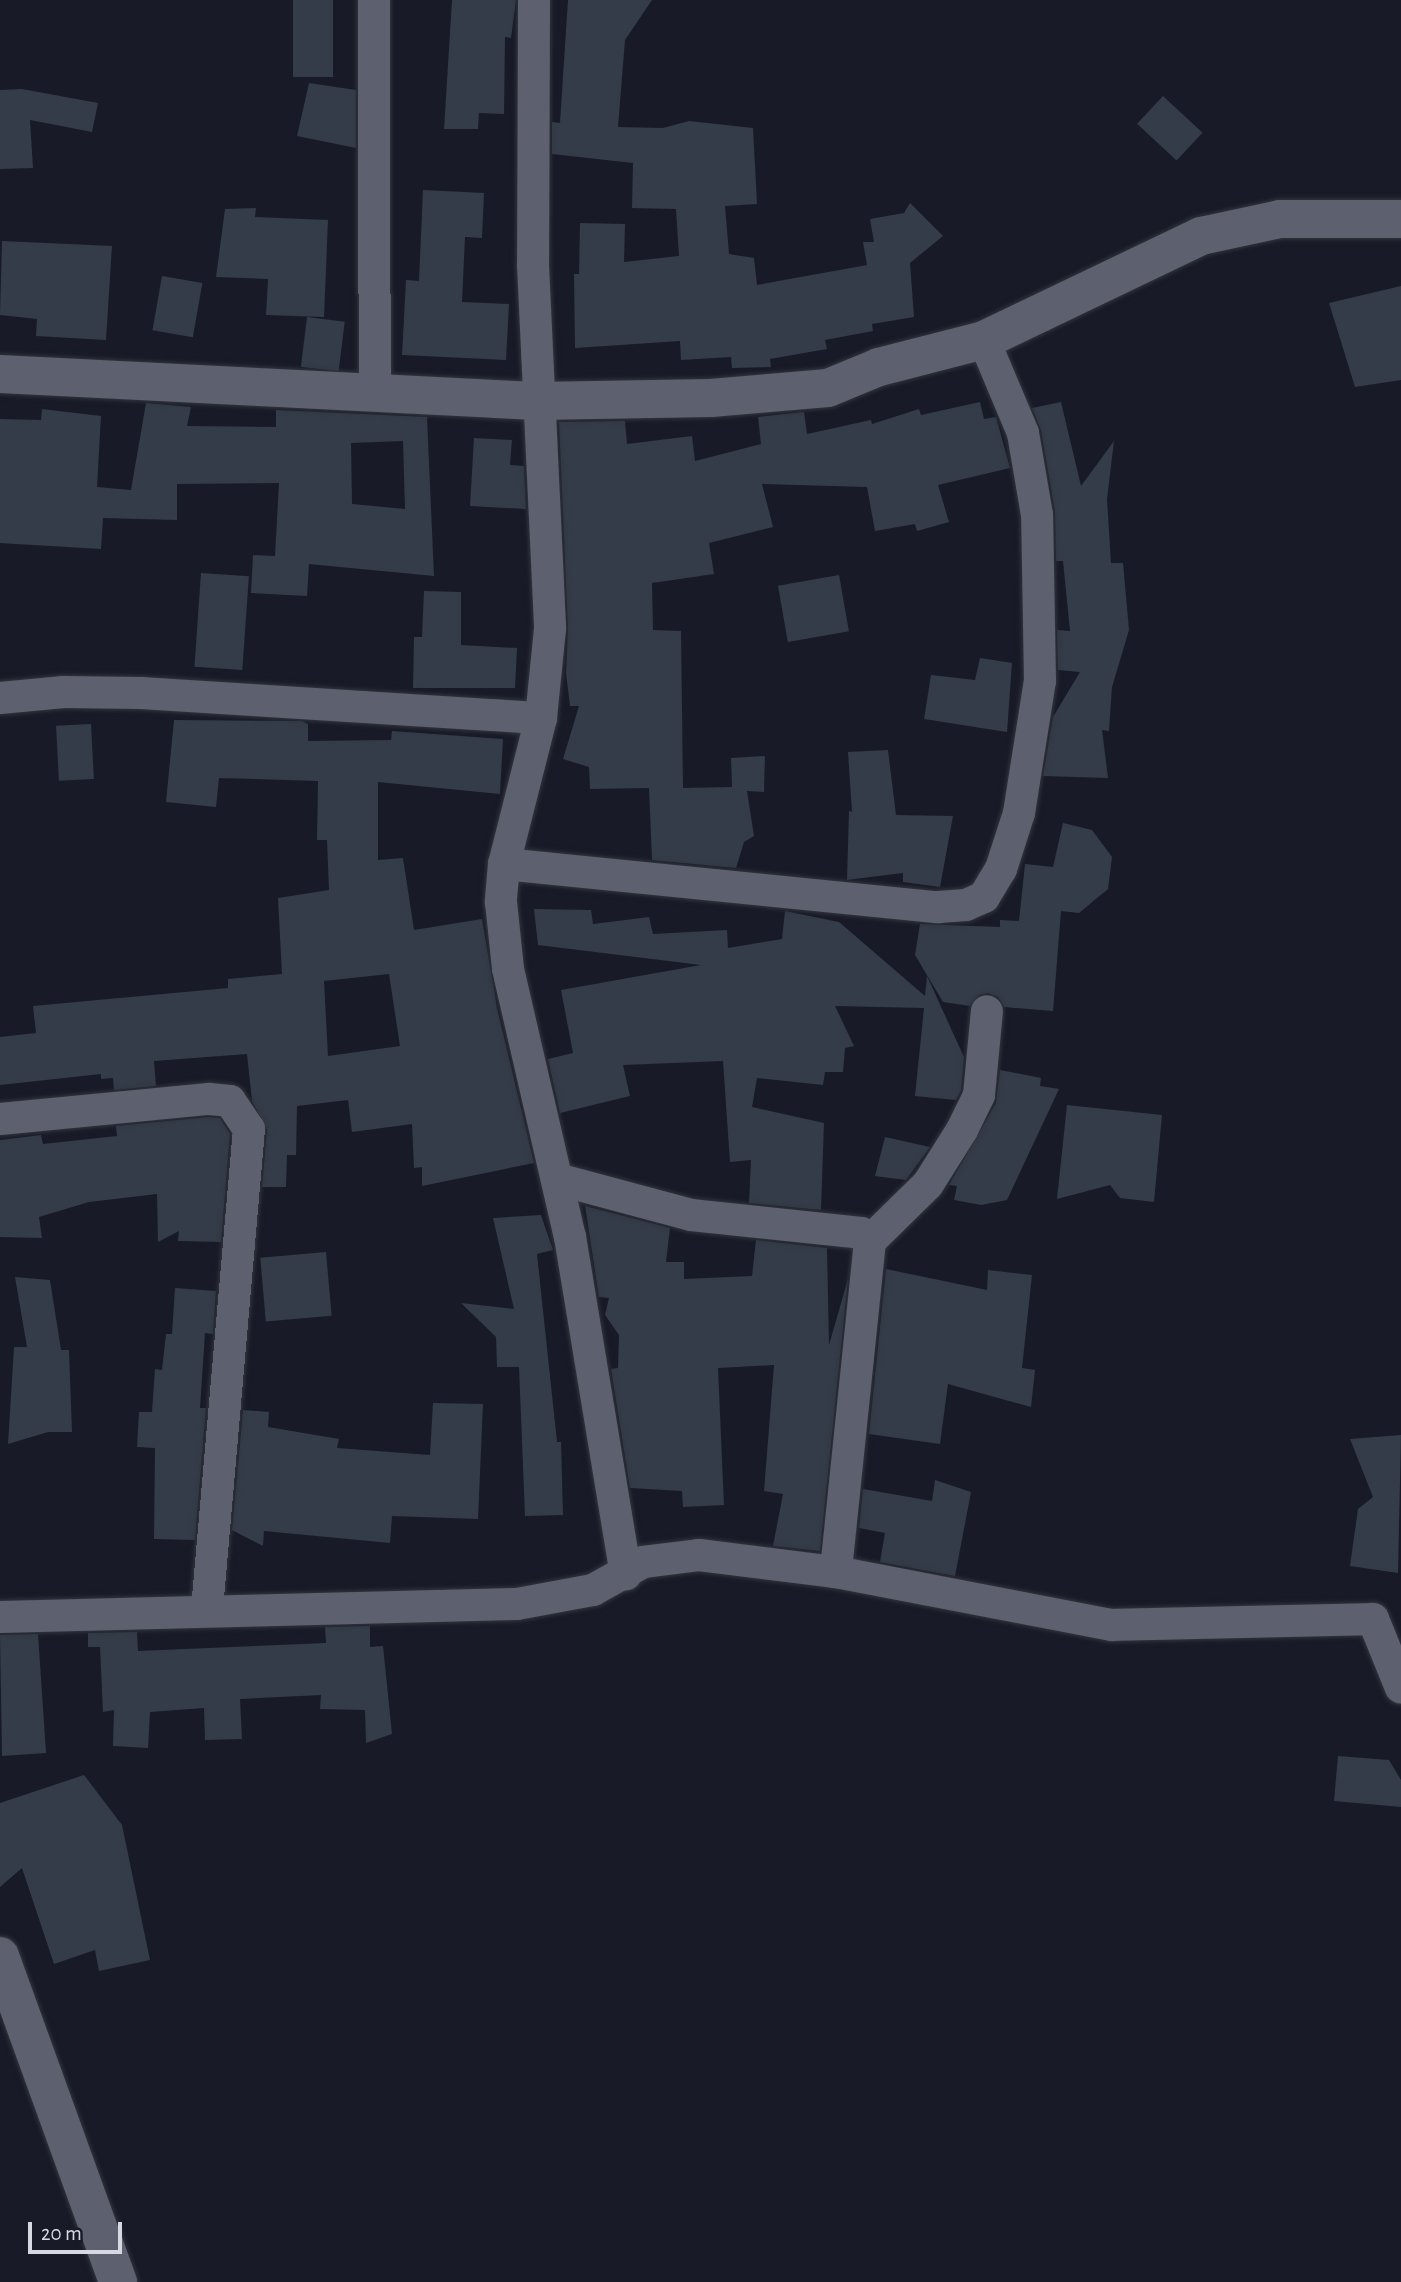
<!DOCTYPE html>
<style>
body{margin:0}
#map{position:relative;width:1401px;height:2282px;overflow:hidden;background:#181b27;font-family:"Alegreya Sans",sans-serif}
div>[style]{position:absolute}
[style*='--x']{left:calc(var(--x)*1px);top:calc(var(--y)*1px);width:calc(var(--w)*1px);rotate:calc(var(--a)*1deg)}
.building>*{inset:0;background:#333c48;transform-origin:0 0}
.roads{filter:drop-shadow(0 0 2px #32343d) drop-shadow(0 0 2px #32343d)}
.street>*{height:32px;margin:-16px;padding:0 16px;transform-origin:16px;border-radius:16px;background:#5d616f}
.secondary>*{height:38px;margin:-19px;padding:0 19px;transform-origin:19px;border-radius:19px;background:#5d616f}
span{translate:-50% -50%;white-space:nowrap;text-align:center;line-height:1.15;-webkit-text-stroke:6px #181b27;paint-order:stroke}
.scale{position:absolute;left:28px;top:2222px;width:94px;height:32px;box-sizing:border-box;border:4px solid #d7d9e2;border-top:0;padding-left:9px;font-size:21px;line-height:24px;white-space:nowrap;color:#d7d9e2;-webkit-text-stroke:5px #181b27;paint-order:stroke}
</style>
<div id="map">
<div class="building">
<div style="left:293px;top:0;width:40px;height:77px"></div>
<div style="clip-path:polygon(452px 0,516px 0,511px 38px,505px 37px,504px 114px,479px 113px,478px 129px,444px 129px)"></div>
<div style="clip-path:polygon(568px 0,652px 0,625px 40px,618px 127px,663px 128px,689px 121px,753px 128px,757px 204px,725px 206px,729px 254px,754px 258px,757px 285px,867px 265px,863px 242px,874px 242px,870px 219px,904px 213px,910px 203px,943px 236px,910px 263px,914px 317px,872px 324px,873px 331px,825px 340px,827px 349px,770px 359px,771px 367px,732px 368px,731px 357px,681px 360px,680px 341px,575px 348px,574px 274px,579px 274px,580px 223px,625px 224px,624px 262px,679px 256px,676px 209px,632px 208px,633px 163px,552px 154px,552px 122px,560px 123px)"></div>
<div style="clip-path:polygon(309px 83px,356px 90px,356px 148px,297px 136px)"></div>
<div style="clip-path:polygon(22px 89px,98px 103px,92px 132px,30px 120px,33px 168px,0 169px,0 90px)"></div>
<div style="left:1163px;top:96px;width:54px;height:38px;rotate:43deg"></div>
<div style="clip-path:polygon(423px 190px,484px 193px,482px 238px,465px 237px,462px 302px,509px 304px,506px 360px,402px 355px,406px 280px,419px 281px)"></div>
<div style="clip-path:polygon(256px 208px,255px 217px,328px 220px,324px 317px,266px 315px,268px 279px,216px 277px,225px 209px)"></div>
<div style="clip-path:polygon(2px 241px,112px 246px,106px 340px,36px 336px,37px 319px,0 315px)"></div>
<div style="left:162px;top:276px;width:41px;height:55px;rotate:10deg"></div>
<div style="clip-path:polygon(1401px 286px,1401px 380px,1355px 387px,1329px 303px)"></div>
<div style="left:307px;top:317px;width:38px;height:50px;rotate:7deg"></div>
<div style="clip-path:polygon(980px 402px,984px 419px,996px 417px,1010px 468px,938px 485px,949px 522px,917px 531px,915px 524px,875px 531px,867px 487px,762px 484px,773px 527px,709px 543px,714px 574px,652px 583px,653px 630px,681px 631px,683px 788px,732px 787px,731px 758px,765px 756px,764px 792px,747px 791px,754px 836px,744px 842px,736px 868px,652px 860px,649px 788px,590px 789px,589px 767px,563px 759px,579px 706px,570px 706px,566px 673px,568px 628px,559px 422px,625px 421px,627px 444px,692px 436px,695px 461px,761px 444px,758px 417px,804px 412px,807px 434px,871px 420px,872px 424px,919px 409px,921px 415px)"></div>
<div style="clip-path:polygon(1061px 402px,1081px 486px,1114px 441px,1107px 499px,1111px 563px,1123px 563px,1129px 630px,1112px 687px,1109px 731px,1102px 730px,1108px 778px,1043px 776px,1053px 717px,1080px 672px,1058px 670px,1057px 630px,1070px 631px,1063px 561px,1056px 561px,1055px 512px,1041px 430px,1032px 408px)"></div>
<div style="clip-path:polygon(evenodd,146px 403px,191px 407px,187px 426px,276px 427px,276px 410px,427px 417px,434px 576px,309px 564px,307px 596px,251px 593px,253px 555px,275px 556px,279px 483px,177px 484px,177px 520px,103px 518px,101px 549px,0 543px,0 419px,41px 420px,42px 409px,101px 416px,97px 487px,131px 490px,146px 403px,403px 441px,405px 509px,352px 504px,351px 443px,403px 441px)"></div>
<div style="clip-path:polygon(474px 438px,512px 440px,510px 465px,524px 466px,526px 509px,470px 506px)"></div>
<div style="left:201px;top:573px;width:48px;height:94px;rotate:4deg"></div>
<div style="left:839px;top:575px;width:57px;height:62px;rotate:80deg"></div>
<div style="clip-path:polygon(424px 591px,461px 592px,461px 645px,517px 648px,515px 688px,413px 688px,414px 637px,422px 637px)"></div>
<div style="clip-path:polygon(980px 658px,1012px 663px,1007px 732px,924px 719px,931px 675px,975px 680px)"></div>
<div style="clip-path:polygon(evenodd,174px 720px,302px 721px,308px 724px,308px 741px,391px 740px,392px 731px,503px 739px,500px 794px,378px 782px,378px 860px,403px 858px,414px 930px,482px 919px,497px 1008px,534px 1163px,422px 1186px,422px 1167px,414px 1168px,412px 1124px,352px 1132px,348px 1100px,297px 1106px,296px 1155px,287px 1155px,286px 1187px,262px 1187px,267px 1130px,252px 1101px,247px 1054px,154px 1061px,156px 1086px,114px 1090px,113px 1078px,101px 1079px,101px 1074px,0 1085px,0 1037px,36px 1033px,33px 1006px,228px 988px,228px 979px,282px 974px,278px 898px,329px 890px,327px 840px,317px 840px,318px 781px,219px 778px,216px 807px,166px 802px,174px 720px,389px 974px,400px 1046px,328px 1056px,324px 981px,389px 974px)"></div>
<div style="left:91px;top:724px;width:55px;height:35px;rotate:87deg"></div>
<div style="clip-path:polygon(888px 750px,896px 815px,953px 816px,940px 887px,903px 882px,903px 873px,847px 880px,849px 811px,852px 812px,848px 752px)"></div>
<div style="clip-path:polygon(1063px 823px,1092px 830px,1112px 857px,1108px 889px,1079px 913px,1061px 911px,1053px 1011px,1004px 1007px,998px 997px,988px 993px,979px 995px,970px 1006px,943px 1002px,915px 955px,920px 924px,1000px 927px,1000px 920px,1019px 921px,1025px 864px,1053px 867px)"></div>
<div style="clip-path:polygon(534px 909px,591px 910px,593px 924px,649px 917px,653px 934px,727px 930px,728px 948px,782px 939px,785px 911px,839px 922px,925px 996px,927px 976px,964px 1057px,961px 1090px,956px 1100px,915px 1096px,924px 1008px,835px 1006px,854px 1046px,845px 1048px,843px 1072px,825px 1072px,823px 1085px,757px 1078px,752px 1107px,824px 1123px,821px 1210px,749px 1203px,751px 1160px,730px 1162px,723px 1061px,623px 1065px,630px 1096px,560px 1113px,548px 1059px,573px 1053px,561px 990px,701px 965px,538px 945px)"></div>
<div style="clip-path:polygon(1000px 1070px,1041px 1078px,1040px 1086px,1059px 1089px,1007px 1200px,981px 1205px,954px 1200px,957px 1186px,949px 1185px,996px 1103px)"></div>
<div style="clip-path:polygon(1067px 1105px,1162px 1115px,1154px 1202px,1120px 1198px,1110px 1185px,1057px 1199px)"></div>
<div style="clip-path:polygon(209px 1117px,220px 1118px,230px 1134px,221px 1242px,178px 1241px,179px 1231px,158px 1242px,157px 1194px,89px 1202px,39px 1217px,42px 1238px,0 1237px,0 1140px,41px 1135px,43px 1144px,117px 1136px,116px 1126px)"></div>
<div style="clip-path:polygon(885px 1137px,930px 1147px,906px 1180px,875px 1176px)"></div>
<div style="clip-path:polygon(585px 1206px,670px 1228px,666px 1262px,684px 1262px,684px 1279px,752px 1276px,756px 1240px,827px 1248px,829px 1345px,848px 1279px,820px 1551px,773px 1546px,783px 1494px,764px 1491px,774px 1365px,718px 1368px,724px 1505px,683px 1507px,682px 1491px,630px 1488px,611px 1369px,618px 1368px,619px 1335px,605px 1315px,609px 1298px,599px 1297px)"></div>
<div style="clip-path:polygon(541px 1215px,553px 1250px,537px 1254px,557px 1442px,561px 1442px,563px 1515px,525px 1516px,519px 1367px,497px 1367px,496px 1337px,461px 1303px,514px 1309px,493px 1218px)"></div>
<div style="left:326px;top:1252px;width:64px;height:66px;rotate:85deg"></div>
<div style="clip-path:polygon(886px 1269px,987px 1290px,988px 1270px,1032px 1275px,1022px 1368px,1035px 1370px,1031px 1407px,948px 1384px,940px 1444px,869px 1434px)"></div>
<div style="clip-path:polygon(15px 1277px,50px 1280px,61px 1350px,69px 1350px,72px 1432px,48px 1432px,8px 1444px,14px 1347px,27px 1347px)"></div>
<div style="clip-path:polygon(175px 1288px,216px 1291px,213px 1334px,205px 1333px,200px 1408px,206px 1408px,195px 1540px,154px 1539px,155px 1448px,137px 1447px,139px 1412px,152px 1412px,155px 1369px,162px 1370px,166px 1334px,172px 1334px)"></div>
<div style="clip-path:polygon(433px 1403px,483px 1404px,478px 1519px,392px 1516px,390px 1543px,264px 1531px,263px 1546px,232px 1530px,243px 1410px,269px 1412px,268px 1427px,339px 1439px,337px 1448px,430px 1455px)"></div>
<div style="clip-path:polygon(1401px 1435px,1398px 1573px,1350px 1566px,1358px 1509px,1373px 1497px,1350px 1439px)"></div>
<div style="clip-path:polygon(935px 1480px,971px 1492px,955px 1576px,880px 1562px,885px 1533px,859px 1528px,863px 1489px,932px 1501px)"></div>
<div style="clip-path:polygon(370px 1626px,370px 1647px,383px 1646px,392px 1734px,366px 1743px,365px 1710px,320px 1709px,321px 1695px,240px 1699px,242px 1739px,205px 1740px,204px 1708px,150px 1712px,148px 1748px,113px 1746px,114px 1710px,103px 1712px,100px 1647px,88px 1647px,88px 1633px,137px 1632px,138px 1651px,326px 1643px,325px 1627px)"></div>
<div style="clip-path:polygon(38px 1634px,46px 1753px,2px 1756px,0 1635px)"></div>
<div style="clip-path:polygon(1338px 1756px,1389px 1760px,1401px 1780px,1401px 1807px,1334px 1801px)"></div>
<div style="clip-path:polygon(84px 1775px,122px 1825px,150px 1960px,99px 1971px,95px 1950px,54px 1964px,22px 1868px,0 1887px,0 1803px)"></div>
</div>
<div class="roads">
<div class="street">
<div style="--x:374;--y:0;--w:392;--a:89.9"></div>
<div style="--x:534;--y:0;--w:265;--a:90.2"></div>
<div style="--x:533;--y:265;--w:364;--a:87.3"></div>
<div style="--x:550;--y:629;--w:89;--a:95.8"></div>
<div style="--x:0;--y:698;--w:64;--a:-5.4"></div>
<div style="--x:64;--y:692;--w:77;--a:0.7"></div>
<div style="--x:141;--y:693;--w:401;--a:3.6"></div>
<div style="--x:541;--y:718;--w:151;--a:104.2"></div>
<div style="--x:504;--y:864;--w:38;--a:95"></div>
<div style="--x:501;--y:902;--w:67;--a:84"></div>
<div style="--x:508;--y:969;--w:275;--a:77"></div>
<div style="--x:570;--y:1237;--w:342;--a:80.6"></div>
<div style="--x:504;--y:864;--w:436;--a:5.7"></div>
<div style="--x:938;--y:907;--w:28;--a:-4"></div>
<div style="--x:966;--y:905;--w:20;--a:-24"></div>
<div style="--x:984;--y:897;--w:33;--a:-59"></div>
<div style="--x:1001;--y:869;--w:59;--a:-72.2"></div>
<div style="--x:1019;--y:813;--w:134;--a:-81"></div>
<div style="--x:1040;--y:681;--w:166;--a:-91"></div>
<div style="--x:1037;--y:515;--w:83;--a:-99.7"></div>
<div style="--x:1023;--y:433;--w:101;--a:-112.8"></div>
<div style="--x:0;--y:1119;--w:210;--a:-5.5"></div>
<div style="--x:209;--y:1099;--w:21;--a:5"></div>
<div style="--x:230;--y:1101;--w:34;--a:56"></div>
<div style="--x:249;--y:1129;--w:484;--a:95"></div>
<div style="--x:557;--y:1179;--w:139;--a:15"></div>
<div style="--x:691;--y:1215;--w:171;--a:6"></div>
<div style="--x:861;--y:1233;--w:12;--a:42"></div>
<div style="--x:870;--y:1241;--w:333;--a:95.9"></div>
<div style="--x:870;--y:1241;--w:81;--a:-44.5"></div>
<div style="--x:928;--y:1184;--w:64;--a:-57.8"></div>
<div style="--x:962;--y:1130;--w:39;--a:-64"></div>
<div style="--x:979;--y:1095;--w:84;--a:-84.6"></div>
<div style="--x:0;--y:1617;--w:517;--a:-1.44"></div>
<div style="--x:517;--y:1604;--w:77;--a:-10.4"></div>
<div style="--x:593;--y:1590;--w:57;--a:-29.2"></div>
<div style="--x:643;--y:1562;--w:56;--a:-7.1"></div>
<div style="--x:699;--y:1555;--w:138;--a:7.1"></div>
<div style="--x:836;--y:1572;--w:281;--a:10.9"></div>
<div style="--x:1112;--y:1625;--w:261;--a:-1.3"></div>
<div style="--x:1373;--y:1619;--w:74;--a:67.9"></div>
</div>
<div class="secondary">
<div style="--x:0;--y:374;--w:537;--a:2.88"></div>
<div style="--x:536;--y:401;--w:175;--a:-1"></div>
<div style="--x:711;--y:398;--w:117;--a:-4.9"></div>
<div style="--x:828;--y:388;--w:55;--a:-22.4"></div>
<div style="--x:879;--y:367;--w:108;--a:-14.4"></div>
<div style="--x:984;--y:340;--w:241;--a:-25.6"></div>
<div style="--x:1201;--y:236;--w:81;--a:-12.1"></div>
<div style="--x:1280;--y:219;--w:121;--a:0"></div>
<div style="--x:0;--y:1956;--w:347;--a:70.1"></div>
</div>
</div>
<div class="scale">20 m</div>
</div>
